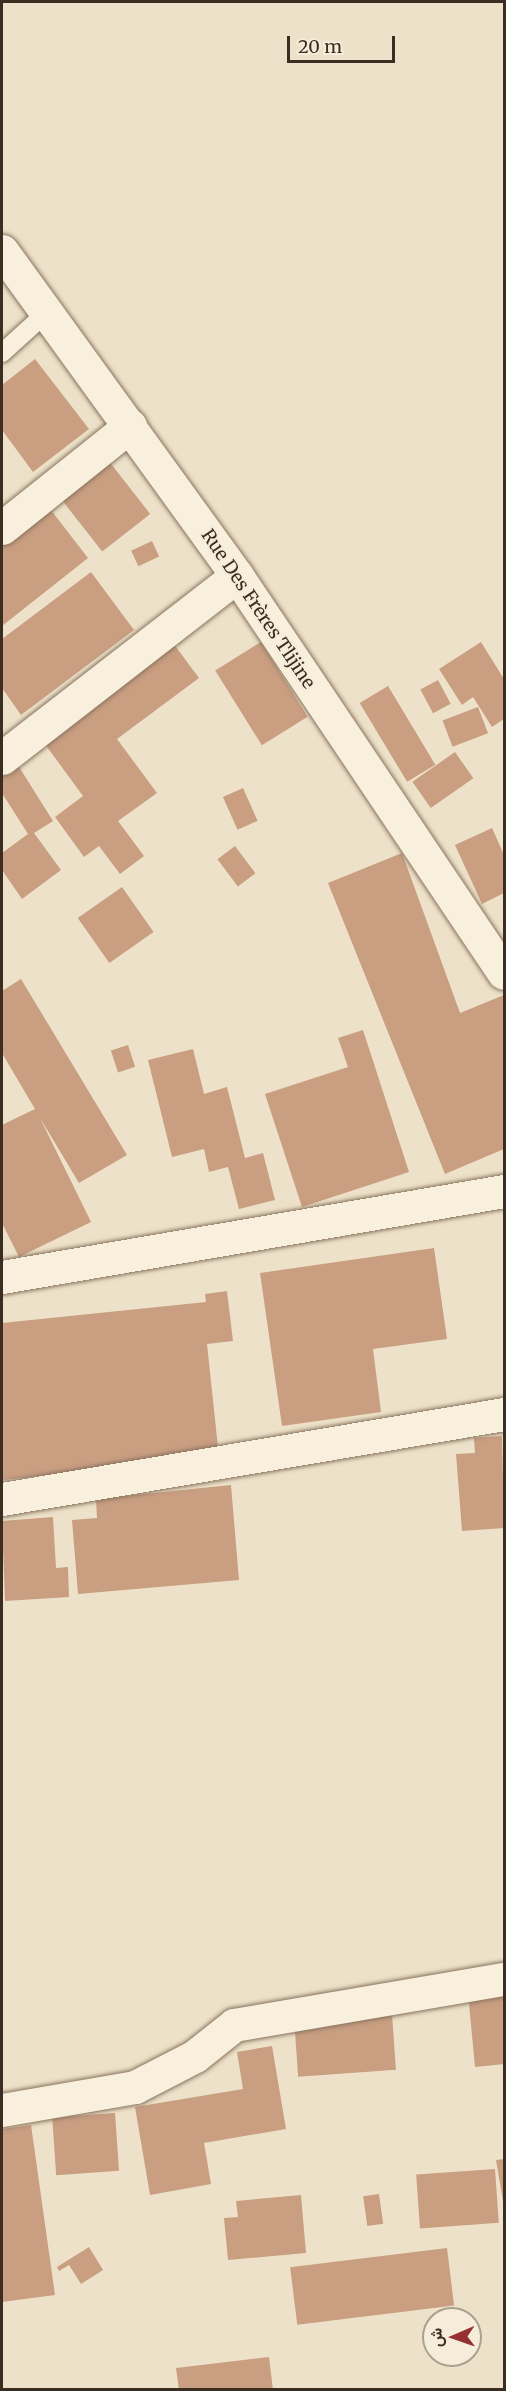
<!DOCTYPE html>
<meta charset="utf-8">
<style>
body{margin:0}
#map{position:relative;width:506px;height:2391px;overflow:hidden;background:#ede2c9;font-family:Merriweather,Vazirmatn,serif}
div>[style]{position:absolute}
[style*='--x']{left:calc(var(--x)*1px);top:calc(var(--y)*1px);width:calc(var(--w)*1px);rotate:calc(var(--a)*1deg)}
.building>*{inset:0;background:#c99e81;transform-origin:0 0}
.roads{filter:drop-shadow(0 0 2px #89745f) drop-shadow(0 0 2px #89745f)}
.service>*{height:18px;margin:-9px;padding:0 9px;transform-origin:9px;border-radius:9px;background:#f8efdd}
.minor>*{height:33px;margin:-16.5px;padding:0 16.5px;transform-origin:16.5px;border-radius:16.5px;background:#f8efdd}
.tertiary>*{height:33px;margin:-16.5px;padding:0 16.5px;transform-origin:16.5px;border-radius:16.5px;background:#f8efdd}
span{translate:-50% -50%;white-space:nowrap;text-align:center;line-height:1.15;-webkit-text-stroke:4.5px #f5ecd9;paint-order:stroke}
.street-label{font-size:18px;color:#3a2d21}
.frame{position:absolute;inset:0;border:3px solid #3a2d21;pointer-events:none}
.north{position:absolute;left:422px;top:2307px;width:60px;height:60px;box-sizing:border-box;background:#f5ecd9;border:2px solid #aaa08f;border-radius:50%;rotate:268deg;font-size:16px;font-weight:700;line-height:24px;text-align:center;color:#3a2d21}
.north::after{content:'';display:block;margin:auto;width:21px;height:27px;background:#953134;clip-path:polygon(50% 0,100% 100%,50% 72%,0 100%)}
.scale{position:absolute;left:287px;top:36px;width:108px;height:27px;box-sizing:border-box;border:3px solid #3a2d21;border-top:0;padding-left:8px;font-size:18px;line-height:21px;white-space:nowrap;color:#3a2d21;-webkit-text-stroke:4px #f5ecd9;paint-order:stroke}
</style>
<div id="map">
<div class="building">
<div style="clip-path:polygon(35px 359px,89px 429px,33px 472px,2px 430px,2px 385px)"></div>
<div style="left:101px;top:451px;width:80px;height:61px;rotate:52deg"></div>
<div style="clip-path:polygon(47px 505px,88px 558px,2px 626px,2px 540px)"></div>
<div style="left:152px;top:541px;width:17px;height:23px;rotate:65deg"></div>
<div style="clip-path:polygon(91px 572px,134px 630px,21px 715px,2px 688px,2px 639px)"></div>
<div style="clip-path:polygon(170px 639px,199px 678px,117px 739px,157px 793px,118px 821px,144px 856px,120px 874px,99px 846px,84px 857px,55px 817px,83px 796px,39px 736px)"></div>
<div style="left:261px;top:642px;width:88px;height:54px;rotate:58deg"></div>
<div style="clip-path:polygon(481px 642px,504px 679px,504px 719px,492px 727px,473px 697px,462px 705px,439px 669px)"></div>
<div style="left:438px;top:680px;width:27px;height:20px;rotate:62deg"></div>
<div style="left:388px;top:686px;width:92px;height:33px;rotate:59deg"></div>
<div style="left:478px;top:707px;width:28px;height:38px;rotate:69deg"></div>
<div style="left:455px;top:752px;width:32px;height:52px;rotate:55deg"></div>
<div style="clip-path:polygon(16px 762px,53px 821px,34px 833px,61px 870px,22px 899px,2px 870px,2px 853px,28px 834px,2px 793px,2px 772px)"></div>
<div style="left:243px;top:788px;width:36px;height:22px;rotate:66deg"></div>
<div style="clip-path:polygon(492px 828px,504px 855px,504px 893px,482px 904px,455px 845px)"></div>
<div style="left:235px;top:846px;width:34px;height:22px;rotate:53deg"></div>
<div style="clip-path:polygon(402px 853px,460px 1013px,504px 995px,504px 1149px,445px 1174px,328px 883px)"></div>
<div style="left:122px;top:887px;width:55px;height:54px;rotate:55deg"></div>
<div style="clip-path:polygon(21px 979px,127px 1155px,79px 1183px,40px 1118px,91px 1222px,19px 1257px,2px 1223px,2px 1125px,35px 1109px,2px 1053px,2px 991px)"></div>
<div style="clip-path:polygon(363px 1030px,409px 1172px,302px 1207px,265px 1094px,348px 1067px,338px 1038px)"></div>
<div style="left:128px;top:1045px;width:23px;height:18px;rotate:72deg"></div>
<div style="clip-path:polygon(193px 1049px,204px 1094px,227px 1087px,245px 1158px,263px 1153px,275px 1200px,239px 1209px,228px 1167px,209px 1172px,204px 1149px,172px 1157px,148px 1060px)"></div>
<div style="clip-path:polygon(434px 1248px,447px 1339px,373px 1349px,381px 1412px,282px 1426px,260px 1273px)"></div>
<div style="clip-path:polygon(227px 1291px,233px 1341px,207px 1344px,219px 1457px,2px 1480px,2px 1323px,206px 1302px,205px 1294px)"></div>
<div style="clip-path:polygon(502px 1436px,504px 1528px,462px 1531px,456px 1454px,475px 1453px,474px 1438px)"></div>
<div style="clip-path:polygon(231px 1485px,239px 1580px,78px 1594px,72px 1520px,97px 1518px,96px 1499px)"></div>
<div style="clip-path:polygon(53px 1517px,56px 1568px,68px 1567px,69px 1597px,5px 1601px,2px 1521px)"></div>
<div style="clip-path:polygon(504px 1989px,504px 2064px,475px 2067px,468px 1993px)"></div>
<div style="left:392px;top:2014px;width:56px;height:98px;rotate:86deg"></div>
<div style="clip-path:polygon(272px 2046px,286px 2129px,204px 2143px,211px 2184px,150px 2195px,135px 2107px,243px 2089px,237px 2052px)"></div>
<div style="left:115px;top:2113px;width:58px;height:63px;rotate:86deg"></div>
<div style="clip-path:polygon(31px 2125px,55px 2295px,2px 2302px,2px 2129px)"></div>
<div style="clip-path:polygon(504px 2159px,504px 2201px,503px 2201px,496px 2160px)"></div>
<div style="left:495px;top:2169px;width:54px;height:79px;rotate:86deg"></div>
<div style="left:379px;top:2194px;width:30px;height:16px;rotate:82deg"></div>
<div style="clip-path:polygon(301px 2195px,306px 2253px,228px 2260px,224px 2218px,238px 2217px,236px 2201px)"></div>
<div style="clip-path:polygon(89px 2247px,103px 2270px,81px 2284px,69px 2265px,59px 2271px,57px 2267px)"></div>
<div style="left:447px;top:2248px;width:58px;height:158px;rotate:83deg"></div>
<div style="clip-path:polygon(269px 2357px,273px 2390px,179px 2390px,176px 2368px)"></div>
</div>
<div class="roads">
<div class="service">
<div style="--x:2;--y:353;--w:58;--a:-42.2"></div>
</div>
<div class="minor">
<div style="--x:2;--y:251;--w:401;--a:54.1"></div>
<div style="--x:237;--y:576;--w:478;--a:56.1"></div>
<div style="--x:2;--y:528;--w:164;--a:-38.6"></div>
<div style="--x:2;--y:758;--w:297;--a:-37.8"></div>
<div style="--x:2;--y:1499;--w:509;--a:-9.61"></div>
<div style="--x:2;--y:2110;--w:135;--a:-9.8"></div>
<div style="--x:135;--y:2087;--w:68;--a:-27.3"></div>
<div style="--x:195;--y:2056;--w:50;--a:-38.5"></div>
<div style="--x:234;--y:2025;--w:274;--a:-9.7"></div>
</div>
<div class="tertiary">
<div style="--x:2;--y:1277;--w:509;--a:-9.72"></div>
</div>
</div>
<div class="street-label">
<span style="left:258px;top:609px;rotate:56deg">Rue Des Frères Tlijine</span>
</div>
<div class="frame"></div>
<div class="north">ش</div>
<div class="scale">20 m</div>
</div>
